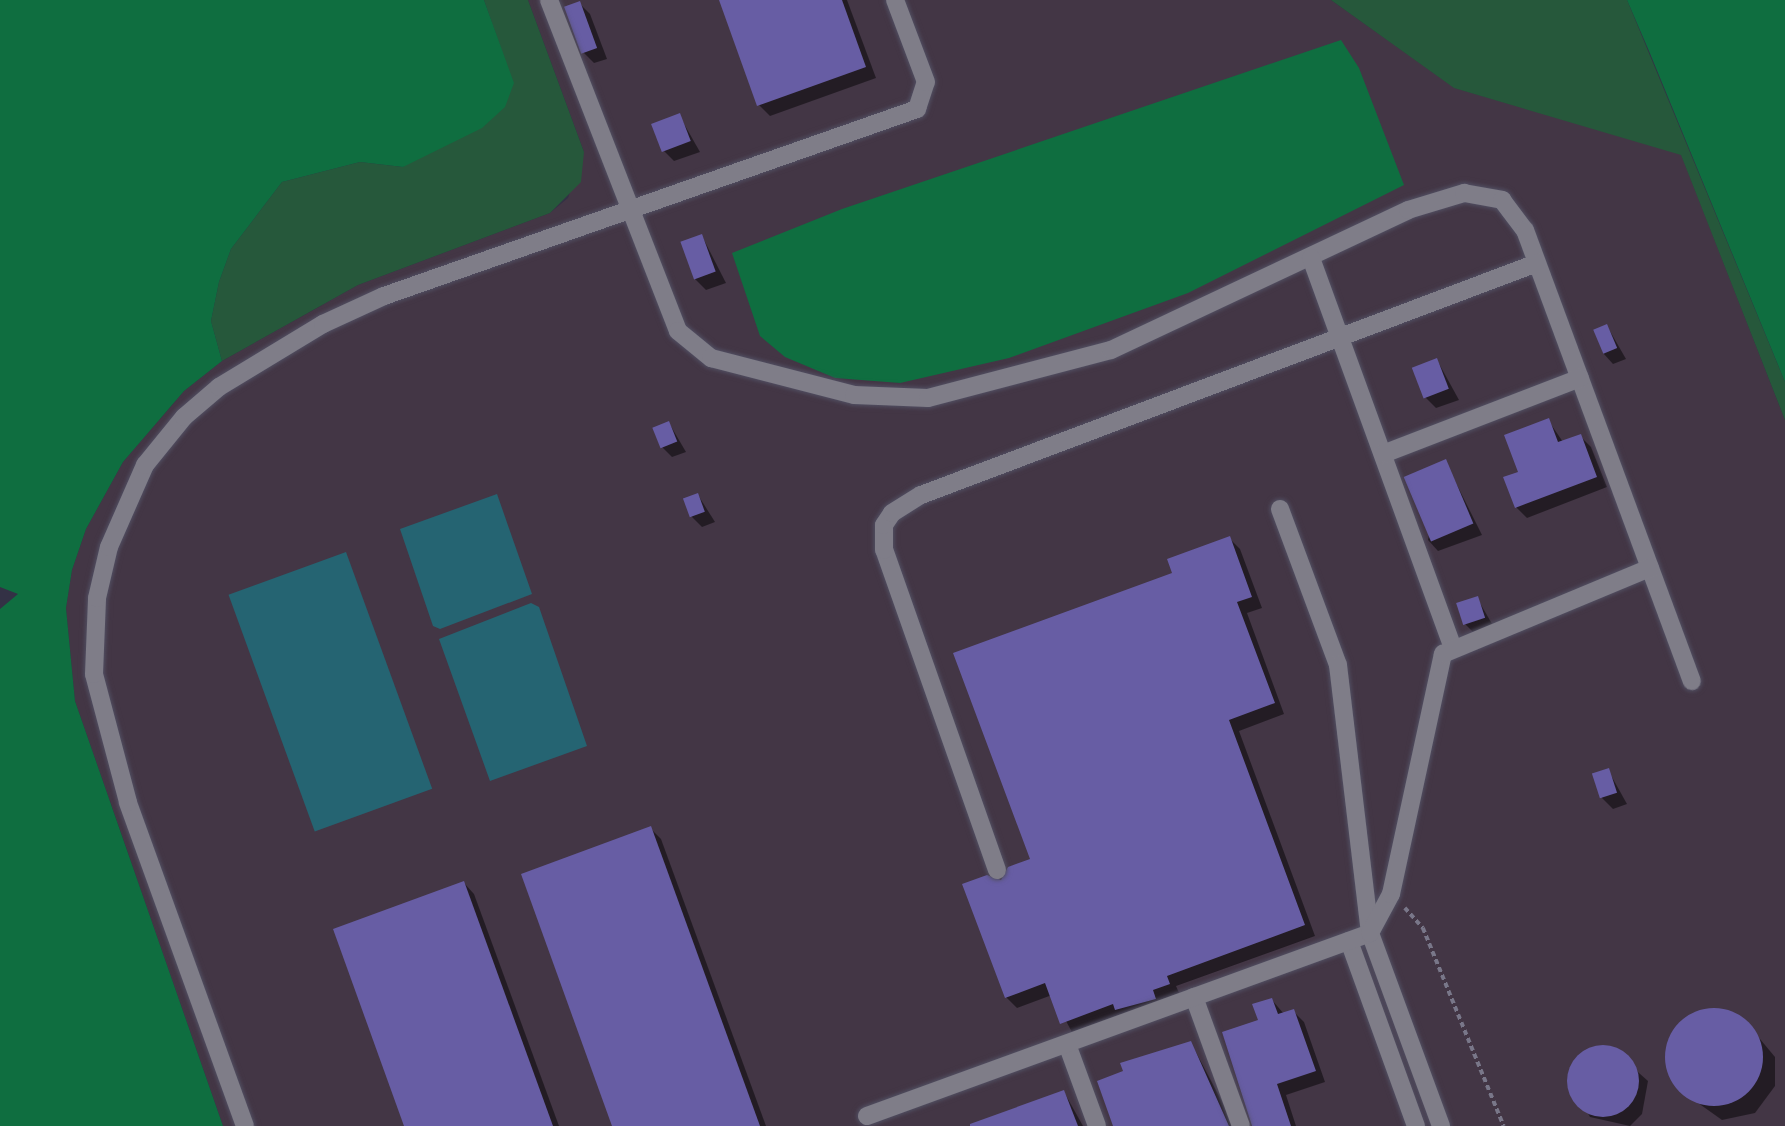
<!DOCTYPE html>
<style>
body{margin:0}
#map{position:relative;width:1785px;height:1126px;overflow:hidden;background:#333145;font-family:Helvetica,sans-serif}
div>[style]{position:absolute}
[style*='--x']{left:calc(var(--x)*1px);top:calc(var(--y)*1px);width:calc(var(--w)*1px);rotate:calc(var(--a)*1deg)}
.commercial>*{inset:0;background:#433645}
.green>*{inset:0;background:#26583b}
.forest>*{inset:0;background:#0f6e40}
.water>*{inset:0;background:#256472;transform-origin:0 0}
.shadow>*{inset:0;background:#0007}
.building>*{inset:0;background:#675da4;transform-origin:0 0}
.round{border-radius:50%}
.path>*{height:3.5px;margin-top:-1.75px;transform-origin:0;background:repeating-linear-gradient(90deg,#797789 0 5px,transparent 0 8.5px)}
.roads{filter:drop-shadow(0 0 2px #514f62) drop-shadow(0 0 2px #514f62)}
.minor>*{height:18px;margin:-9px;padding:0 9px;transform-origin:9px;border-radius:9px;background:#7f7d88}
span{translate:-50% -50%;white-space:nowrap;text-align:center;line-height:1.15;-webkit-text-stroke:7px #1b1a23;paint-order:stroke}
</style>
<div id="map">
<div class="commercial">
<div style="clip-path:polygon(528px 0,1331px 0,1455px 88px,1681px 154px,1785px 420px,1785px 1126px,223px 1126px,75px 701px,66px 608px,72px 570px,86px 529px,123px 462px,184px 391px,222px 361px,358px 285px,550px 213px,568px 198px,584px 152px)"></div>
</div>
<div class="green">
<div style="clip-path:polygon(484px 0,528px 0,584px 152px,581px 182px,550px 213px,358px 285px,222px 361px,211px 321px,219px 282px,231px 249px,282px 182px,360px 162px,403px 167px,513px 83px)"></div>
<div style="clip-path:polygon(1331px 0,1627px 0,1785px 382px,1785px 420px,1681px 155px,1454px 88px)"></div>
</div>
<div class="forest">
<div style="clip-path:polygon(0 0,484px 0,514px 83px,505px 107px,482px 128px,403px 167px,360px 162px,282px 182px,231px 249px,219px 282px,211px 321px,222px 361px,184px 391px,123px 462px,86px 529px,72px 570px,66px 608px,75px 701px,223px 1126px,0 1126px,0 609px,18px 594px,0 587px)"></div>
<div style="clip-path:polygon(1627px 0,1785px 0,1785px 382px,1649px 51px)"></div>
<div style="clip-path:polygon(1341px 40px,1359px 68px,1404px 185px,1188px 293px,1009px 358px,900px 383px,835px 378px,785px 357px,760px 336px,732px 253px,842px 209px)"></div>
</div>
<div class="water">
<div style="clip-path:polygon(497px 494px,532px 594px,440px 629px,433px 626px,400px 529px)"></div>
<div style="left:346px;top:552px;width:252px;height:125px;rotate:70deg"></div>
<div style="clip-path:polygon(531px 603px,539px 607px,587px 746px,490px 781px,439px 639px)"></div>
</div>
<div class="shadow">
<div style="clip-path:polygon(721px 0,847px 0,876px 78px,770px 116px,759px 105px)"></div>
<div style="clip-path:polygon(579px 3px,590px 14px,607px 59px,594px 63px,583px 52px)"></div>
<div style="clip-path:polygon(679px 115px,700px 152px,674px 161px,663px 150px)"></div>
<div style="clip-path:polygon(702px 236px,726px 283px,706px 290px,695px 279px)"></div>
<div style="clip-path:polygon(1607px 326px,1626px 359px,1613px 364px,1603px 353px)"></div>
<div style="clip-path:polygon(1437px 360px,1459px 400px,1436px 408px,1425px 397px)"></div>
<div style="clip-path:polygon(1548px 420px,1563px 442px,1580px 436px,1591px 447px,1607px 487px,1527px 518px,1516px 507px,1520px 473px)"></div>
<div style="clip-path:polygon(669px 423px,686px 452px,672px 457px,661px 446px)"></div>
<div style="clip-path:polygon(1445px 461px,1482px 535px,1438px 551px,1428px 540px)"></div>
<div style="clip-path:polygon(698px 495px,715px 522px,702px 527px,691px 516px)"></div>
<div style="clip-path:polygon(1229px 538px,1240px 549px,1262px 608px,1247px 613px,1284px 714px,1239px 731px,1315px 936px,1176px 986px,1180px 995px,1073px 1034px,1052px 995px,1017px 1008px,1006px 997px,1002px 883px,1032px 860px,1175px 574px)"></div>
<div style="clip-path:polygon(1477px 598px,1495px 629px,1476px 635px,1465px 624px)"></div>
<div style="clip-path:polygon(1608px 770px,1627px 804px,1613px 809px,1602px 798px)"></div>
<div style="clip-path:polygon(650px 828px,661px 839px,766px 1126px,614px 1126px)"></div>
<div style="clip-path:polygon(464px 883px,474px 894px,559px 1126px,406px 1126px)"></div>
<div style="clip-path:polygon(1272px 1000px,1284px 1014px,1293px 1011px,1304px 1022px,1325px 1082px,1286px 1095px,1296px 1126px,1253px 1126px,1260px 1021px)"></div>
<div style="clip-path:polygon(1721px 1010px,1750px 1027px,1775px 1057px,1775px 1086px,1755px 1113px,1722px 1120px,1677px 1088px,1666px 1056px,1672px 1034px,1687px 1017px)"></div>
<div style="clip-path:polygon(1191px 1043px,1235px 1126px,1118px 1126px)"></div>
<div style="clip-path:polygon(1611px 1048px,1648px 1081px,1642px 1114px,1630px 1126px,1590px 1117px,1569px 1078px,1583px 1053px)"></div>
<div style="clip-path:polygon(1064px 1092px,1083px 1126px,970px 1126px)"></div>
</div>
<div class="building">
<div style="clip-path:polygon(719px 0,842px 0,866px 67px,757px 106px)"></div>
<div style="left:580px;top:1px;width:50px;height:17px;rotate:70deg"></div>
<div style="left:680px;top:113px;width:30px;height:31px;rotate:69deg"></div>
<div style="left:702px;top:234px;width:40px;height:23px;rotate:70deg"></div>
<div style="left:1607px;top:324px;width:26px;height:15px;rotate:67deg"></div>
<div style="left:1437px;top:358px;width:33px;height:27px;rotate:69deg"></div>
<div style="clip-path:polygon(1549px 418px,1558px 442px,1581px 434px,1597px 477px,1515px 508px,1503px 477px,1518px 472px,1504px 435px)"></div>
<div style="left:669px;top:421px;width:22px;height:18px;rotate:68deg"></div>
<div style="left:1446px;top:459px;width:70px;height:46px;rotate:67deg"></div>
<div style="left:698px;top:493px;width:20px;height:16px;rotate:70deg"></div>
<div style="clip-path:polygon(1230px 536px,1252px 597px,1237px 602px,1275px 703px,1229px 720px,1305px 925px,1167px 976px,1170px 984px,1153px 990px,1156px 999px,1115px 1010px,1113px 1004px,1060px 1024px,1045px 983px,1005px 998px,962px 884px,987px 875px,1001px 880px,1008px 867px,1030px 859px,953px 653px,1172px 573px,1167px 559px)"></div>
<div style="left:1478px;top:596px;width:23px;height:23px;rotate:72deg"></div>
<div style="left:1609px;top:768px;width:26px;height:18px;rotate:72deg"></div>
<div style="clip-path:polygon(651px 826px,760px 1126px,612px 1126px,521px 874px)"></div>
<div style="clip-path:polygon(464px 881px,553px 1126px,404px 1126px,333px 929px)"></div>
<div style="clip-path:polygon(1272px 998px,1278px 1014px,1294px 1009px,1316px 1071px,1277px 1084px,1291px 1126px,1252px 1126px,1222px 1032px,1258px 1020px,1252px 1004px)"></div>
<div class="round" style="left:1665px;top:1008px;width:98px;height:98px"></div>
<div style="clip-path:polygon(1191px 1041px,1229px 1126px,1113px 1126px,1097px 1081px,1123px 1071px,1120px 1063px)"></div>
<div class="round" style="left:1567px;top:1045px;width:72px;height:72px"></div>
<div style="clip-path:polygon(1064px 1090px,1078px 1126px,970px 1126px,970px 1124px)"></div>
</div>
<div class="path">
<div style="--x:1405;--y:908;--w:27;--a:48"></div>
<div style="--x:1423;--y:928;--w:214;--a:67.8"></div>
</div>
<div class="roads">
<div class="minor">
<div style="--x:549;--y:0;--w:355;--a:68.7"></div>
<div style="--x:678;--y:331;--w:43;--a:39.3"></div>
<div style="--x:711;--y:358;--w:148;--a:14.5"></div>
<div style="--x:854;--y:395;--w:74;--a:2.3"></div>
<div style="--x:928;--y:398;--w:189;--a:-14.7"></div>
<div style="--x:1111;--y:350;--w:328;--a:-25.2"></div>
<div style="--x:1408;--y:210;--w:59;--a:-16.9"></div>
<div style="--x:1464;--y:193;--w:39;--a:10"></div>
<div style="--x:1502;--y:200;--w:38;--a:53"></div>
<div style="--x:1525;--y:230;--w:481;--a:69.7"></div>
<div style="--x:1311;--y:258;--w:413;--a:70"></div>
<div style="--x:1383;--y:454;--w:211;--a:-21.1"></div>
<div style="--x:1280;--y:509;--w:166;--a:69.6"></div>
<div style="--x:1338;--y:665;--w:270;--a:83.2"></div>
<div style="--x:1370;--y:933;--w:206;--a:69.8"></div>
<div style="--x:997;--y:870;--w:339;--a:-109.4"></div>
<div style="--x:884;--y:550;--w:25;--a:-90"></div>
<div style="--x:884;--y:525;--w:14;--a:-56"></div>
<div style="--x:892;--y:513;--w:34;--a:-32"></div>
<div style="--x:921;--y:495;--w:658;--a:-20.64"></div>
<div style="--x:1349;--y:941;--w:197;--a:70.1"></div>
<div style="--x:1194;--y:997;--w:137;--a:70"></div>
<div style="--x:1067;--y:1044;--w:87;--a:69.9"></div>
<div style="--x:867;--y:1116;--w:535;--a:-19.99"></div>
<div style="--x:1370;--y:933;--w:44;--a:-61.7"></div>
<div style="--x:1391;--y:894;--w:246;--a:-77.8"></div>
<div style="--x:1443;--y:654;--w:224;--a:-22.6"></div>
<div style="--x:245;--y:1126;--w:344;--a:-109.9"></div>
<div style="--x:128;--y:802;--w:132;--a:-104.9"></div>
<div style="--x:94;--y:674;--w:76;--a:-87.7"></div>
<div style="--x:97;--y:598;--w:52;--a:-76.8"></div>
<div style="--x:109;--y:547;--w:90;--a:-66.3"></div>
<div style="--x:145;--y:465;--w:62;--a:-50.9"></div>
<div style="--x:184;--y:417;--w:46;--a:-40.6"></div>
<div style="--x:219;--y:387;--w:122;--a:-31.2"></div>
<div style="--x:323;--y:324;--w:67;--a:-24.7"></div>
<div style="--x:384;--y:296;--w:565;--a:-19.33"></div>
<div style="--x:917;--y:109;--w:28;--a:-72"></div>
<div style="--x:926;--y:82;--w:88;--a:-110.7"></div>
</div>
</div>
</div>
